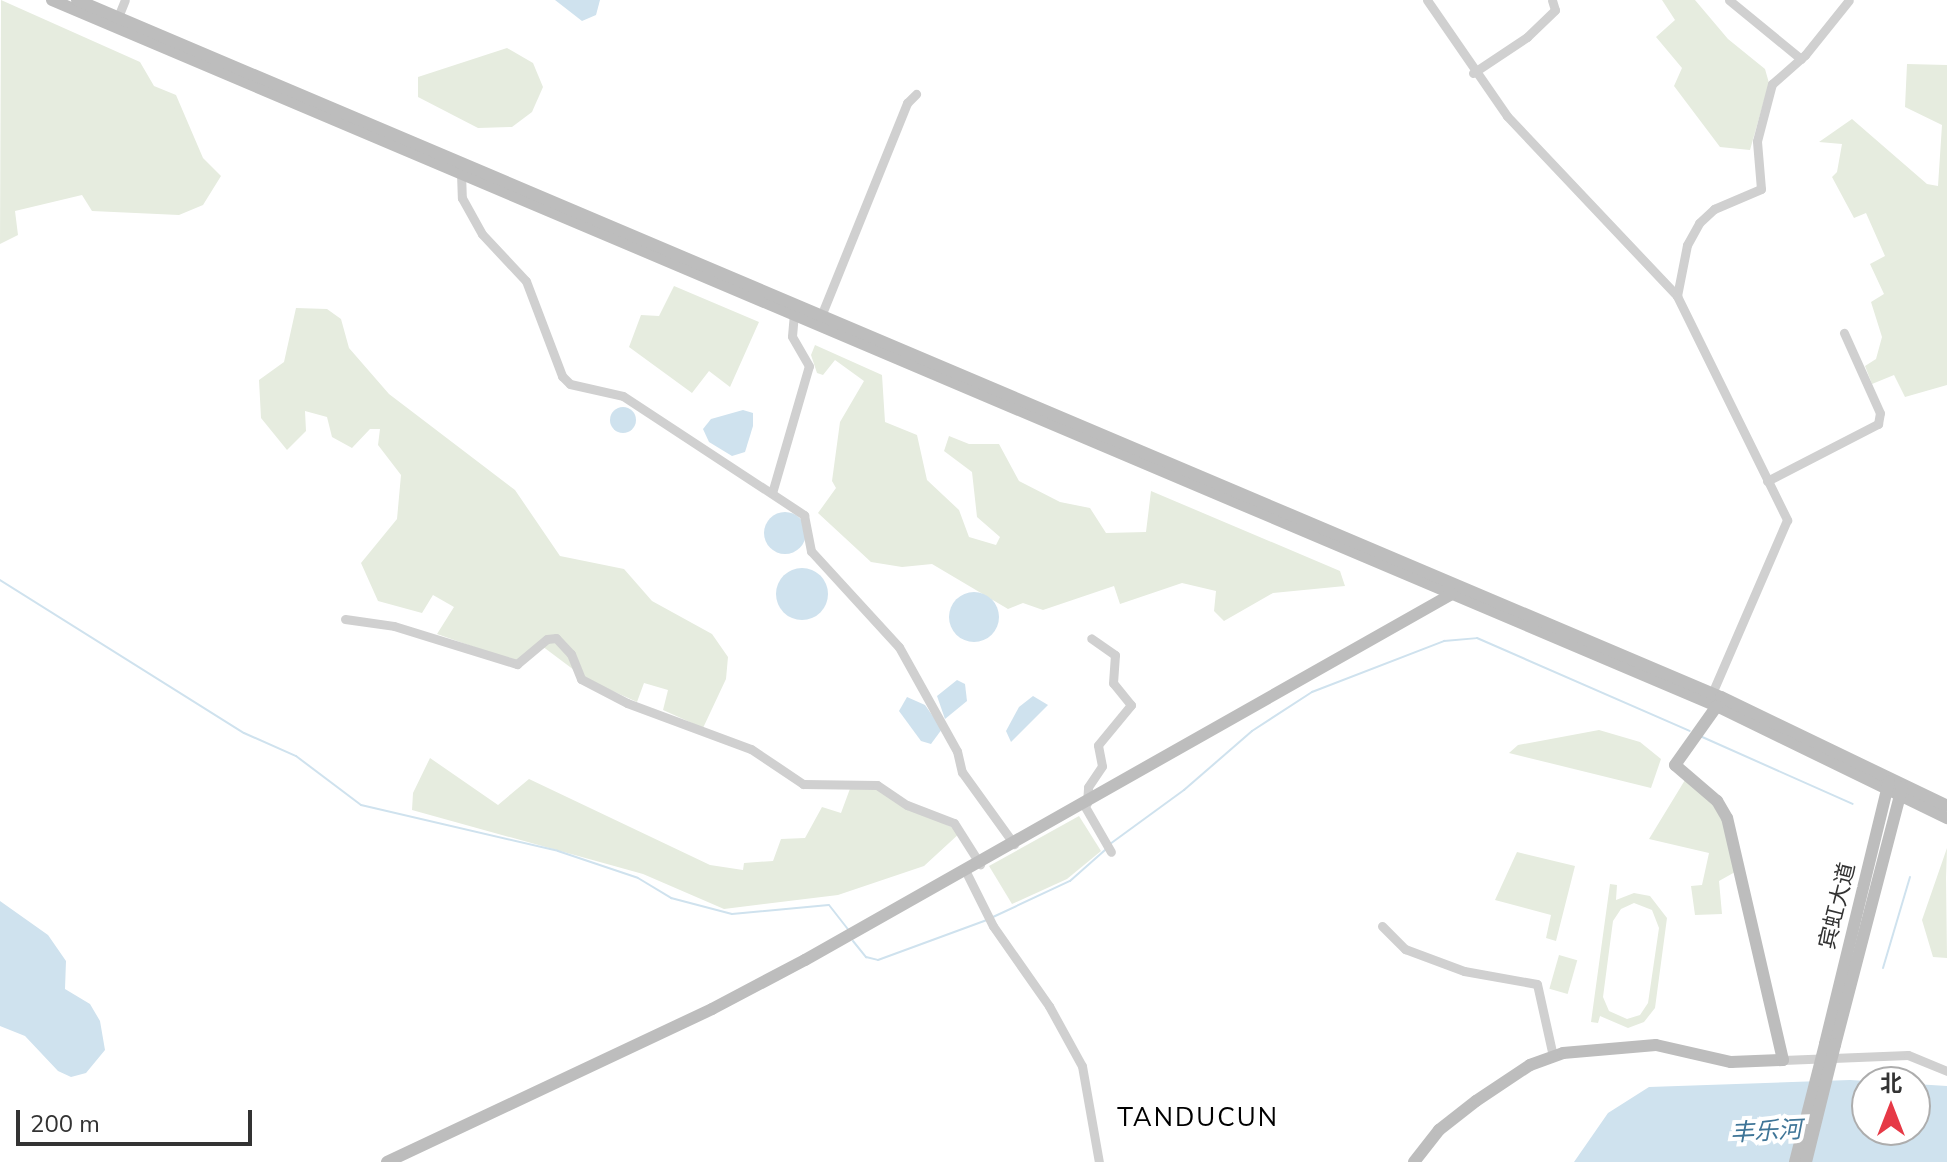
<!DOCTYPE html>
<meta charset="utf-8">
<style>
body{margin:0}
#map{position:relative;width:1947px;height:1162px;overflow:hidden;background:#fff;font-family:"Nunito Sans","Noto Sans SC",sans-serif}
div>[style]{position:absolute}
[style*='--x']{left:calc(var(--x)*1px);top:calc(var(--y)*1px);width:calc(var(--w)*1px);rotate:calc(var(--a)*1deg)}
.green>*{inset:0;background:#e6ecdf;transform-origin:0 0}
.water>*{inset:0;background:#cfe2ee}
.round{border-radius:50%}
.stream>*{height:2px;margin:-1px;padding:0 1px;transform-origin:1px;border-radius:1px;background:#cfe2ee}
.street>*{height:9px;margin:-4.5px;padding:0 4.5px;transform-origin:4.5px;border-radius:4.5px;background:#d0d0d0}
.secondary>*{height:12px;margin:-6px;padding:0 6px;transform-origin:6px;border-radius:6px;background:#bdbdbd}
.secondary-bridge>*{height:12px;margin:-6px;padding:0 6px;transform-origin:6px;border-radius:6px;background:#bdbdbd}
span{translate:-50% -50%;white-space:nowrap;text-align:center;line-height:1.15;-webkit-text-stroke:8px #fff;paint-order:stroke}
.street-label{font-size:22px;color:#333}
.water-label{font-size:24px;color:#3f7597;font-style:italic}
.quarter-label{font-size:26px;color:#000;letter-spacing:2px}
.north{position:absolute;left:1851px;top:1066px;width:80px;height:80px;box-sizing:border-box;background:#fff;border:2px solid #adadad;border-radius:50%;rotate:0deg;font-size:22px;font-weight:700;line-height:32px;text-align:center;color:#333}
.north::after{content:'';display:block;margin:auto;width:28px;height:36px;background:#e63946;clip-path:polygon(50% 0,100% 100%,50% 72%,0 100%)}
.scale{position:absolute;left:16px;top:1110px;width:236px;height:36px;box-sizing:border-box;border:4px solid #333;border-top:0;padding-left:10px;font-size:24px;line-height:28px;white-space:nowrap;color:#333;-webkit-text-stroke:6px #fff;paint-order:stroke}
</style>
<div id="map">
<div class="green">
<div style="clip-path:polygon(1px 0,140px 62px,154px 86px,176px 95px,203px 158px,221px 176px,203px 205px,179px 215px,92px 211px,82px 195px,15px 211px,18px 235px,0 244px)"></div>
<div style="clip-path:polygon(1662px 0,1695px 0,1728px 39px,1765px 69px,1769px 83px,1750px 150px,1720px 147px,1674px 86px,1682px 68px,1656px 37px,1675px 20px)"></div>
<div style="clip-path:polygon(507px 48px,533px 63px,543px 87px,532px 112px,512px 127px,478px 128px,418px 97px,418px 77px)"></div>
<div style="clip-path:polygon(1907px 64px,1947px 65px,1947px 385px,1905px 397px,1894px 375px,1872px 384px,1865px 366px,1876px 359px,1882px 337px,1871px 302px,1884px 294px,1870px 264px,1885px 256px,1866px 213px,1854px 218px,1832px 177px,1837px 172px,1842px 144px,1819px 142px,1852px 119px,1927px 184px,1938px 186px,1942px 125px,1905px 107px)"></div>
<div style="clip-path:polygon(674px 286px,759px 322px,730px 387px,709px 371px,692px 393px,629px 347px,641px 315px,659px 316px)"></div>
<div style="clip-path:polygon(296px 308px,327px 309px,341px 319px,349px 348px,389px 394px,515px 490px,560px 556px,624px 569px,652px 601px,712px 634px,728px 657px,726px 679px,703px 728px,663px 710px,668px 690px,644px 683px,637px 702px,586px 679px,538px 643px,517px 662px,437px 634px,454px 607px,433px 595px,422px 613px,378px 601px,361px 563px,397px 519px,401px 475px,378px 445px,380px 429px,370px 429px,352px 448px,332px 437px,327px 417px,305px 411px,306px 431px,287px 450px,261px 418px,259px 380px,284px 362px)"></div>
<div style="clip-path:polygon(815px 345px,882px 375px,885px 422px,917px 435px,927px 480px,959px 510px,969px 537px,996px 545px,1000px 537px,977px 517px,972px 472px,944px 451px,949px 436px,969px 444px,999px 444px,1019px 481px,1060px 502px,1090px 508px,1106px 533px,1146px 532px,1151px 491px,1340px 571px,1345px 586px,1273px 593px,1224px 621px,1214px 611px,1216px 591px,1182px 583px,1120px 604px,1114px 586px,1043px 610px,1023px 603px,1008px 609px,932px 564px,902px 567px,871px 562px,818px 513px,836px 488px,832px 481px,840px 422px,864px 381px,835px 360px,823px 375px,817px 373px,811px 355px)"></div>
<div style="clip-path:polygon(1599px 730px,1640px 742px,1661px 759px,1651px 788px,1509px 753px,1518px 745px)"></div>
<div style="clip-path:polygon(430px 758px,498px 805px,529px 779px,710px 865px,743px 870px,744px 863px,773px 861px,781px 839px,805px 838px,822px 807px,841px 813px,851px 786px,870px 786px,961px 832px,924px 866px,838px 895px,724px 909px,643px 874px,412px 810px,413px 793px)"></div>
<div style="clip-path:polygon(1685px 780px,1715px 804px,1724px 819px,1735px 872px,1719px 881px,1722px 914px,1695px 915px,1691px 886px,1702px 885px,1709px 853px,1649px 839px)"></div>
<div style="clip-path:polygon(1079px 816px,1101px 851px,1067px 879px,1012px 904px,989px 866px)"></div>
<div style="clip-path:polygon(1947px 848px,1946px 878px,1947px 958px,1933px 957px,1922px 920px)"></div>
<div style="clip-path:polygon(1517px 852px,1575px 866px,1556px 941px,1546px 938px,1551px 915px,1495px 900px)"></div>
<div style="clip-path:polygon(evenodd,1610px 884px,1617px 885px,1616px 900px,1634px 893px,1650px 896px,1667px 918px,1655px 1008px,1644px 1022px,1628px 1028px,1600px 1016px,1598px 1023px,1591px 1022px,1610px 884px,1634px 903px,1652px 910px,1659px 928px,1648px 1003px,1640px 1015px,1627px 1019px,1609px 1011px,1603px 997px,1613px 921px,1621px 909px,1634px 903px)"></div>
<div style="left:1559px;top:955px;width:19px;height:35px;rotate:16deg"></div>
</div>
<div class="water">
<div style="clip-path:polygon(555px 0,600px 0,596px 15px,582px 21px)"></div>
<div class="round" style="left:610px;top:407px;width:26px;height:26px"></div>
<div style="clip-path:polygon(743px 410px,753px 413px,753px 426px,745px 452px,732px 456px,709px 442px,703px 429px,711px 419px)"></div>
<div class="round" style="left:764px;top:512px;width:42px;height:42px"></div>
<div class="round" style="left:776px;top:568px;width:52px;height:52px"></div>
<div class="round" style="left:949px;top:592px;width:50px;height:50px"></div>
<div style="clip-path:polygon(957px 680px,965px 684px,967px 701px,945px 719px,937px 696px)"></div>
<div style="clip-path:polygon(1033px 696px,1048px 705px,1011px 742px,1006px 731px,1019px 707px)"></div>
<div style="clip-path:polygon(907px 697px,925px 705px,942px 729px,931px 744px,921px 741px,899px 711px)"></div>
<div style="clip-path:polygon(0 901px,48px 935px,66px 961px,65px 989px,90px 1004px,100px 1021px,105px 1050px,86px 1073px,71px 1077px,58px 1071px,25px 1036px,0 1026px)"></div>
<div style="clip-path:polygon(1850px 1080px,1883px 1082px,1867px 1082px,1867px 1130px,1915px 1130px,1915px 1084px,1947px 1086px,1947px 1162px,1574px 1162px,1608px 1113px,1649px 1087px)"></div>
</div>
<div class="stream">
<div style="--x:0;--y:580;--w:288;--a:32.1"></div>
<div style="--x:244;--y:733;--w:57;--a:23.9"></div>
<div style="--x:296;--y:756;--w:81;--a:37"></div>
<div style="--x:361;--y:805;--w:202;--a:13.1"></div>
<div style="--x:558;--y:851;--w:84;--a:18.6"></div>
<div style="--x:638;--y:878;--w:39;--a:31"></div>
<div style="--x:671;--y:898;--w:63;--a:14.7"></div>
<div style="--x:732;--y:914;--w:97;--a:-5.3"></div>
<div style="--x:829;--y:905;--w:33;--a:52"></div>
<div style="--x:1700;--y:736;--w:167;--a:24"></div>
<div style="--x:1110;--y:844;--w:92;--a:-36.1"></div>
<div style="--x:1184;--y:790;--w:90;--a:-40.9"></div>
<div style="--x:1252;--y:731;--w:72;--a:-33"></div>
<div style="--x:1312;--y:692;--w:142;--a:-21.1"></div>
<div style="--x:1444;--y:641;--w:33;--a:-5"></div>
<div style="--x:1477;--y:638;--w:232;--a:23.6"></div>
<div style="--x:993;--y:917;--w:85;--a:-25.1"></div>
<div style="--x:1070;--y:881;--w:48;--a:-41.6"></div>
<div style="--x:853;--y:941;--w:21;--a:51"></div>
<div style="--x:866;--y:957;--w:12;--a:14"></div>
<div style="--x:878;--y:960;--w:116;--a:-20.2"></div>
<div style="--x:1883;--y:968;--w:95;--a:-73.5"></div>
</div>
<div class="street">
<div style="--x:1427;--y:0;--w:141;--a:55.4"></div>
<div style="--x:1507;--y:116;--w:248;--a:46.6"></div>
<div style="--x:1677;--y:296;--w:250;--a:63.8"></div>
<div style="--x:1787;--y:520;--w:189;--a:113.4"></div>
<div style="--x:1729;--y:0;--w:93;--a:39.3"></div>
<div style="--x:118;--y:17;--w:18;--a:-68"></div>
<div style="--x:1473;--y:73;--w:65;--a:-33.7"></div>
<div style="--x:1527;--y:37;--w:39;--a:-44"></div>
<div style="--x:1555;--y:10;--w:10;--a:-107"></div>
<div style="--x:461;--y:173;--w:25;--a:88"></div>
<div style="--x:462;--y:198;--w:41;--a:60.9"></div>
<div style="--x:482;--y:234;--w:64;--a:46.9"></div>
<div style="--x:526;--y:281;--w:102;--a:69.2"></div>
<div style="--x:562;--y:376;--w:11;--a:45"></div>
<div style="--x:570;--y:384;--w:54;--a:12.8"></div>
<div style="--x:623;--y:396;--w:217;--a:33.3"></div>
<div style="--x:804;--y:515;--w:37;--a:79"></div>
<div style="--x:811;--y:551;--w:130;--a:47.5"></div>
<div style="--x:899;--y:647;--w:119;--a:60.9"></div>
<div style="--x:957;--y:751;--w:22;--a:77"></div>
<div style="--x:962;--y:772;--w:89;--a:54.2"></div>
<div style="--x:1677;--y:296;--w:52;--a:-78.9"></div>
<div style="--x:1687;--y:245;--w:25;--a:-61"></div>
<div style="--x:1699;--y:223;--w:21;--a:-43"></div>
<div style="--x:1714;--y:209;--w:51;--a:-23.1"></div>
<div style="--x:1761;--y:189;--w:48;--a:-94.8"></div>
<div style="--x:1757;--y:141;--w:59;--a:-75.3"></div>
<div style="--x:1772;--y:84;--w:44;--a:-41.3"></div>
<div style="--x:1805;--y:55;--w:70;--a:-51.3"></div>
<div style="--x:821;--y:316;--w:230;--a:-68"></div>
<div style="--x:907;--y:103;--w:13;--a:-45"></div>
<div style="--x:1767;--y:481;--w:125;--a:-27.2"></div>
<div style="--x:1878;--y:424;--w:11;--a:-80"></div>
<div style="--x:1880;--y:413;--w:88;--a:-114.2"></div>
<div style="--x:772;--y:493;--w:132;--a:-73.8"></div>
<div style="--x:809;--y:366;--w:34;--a:-120"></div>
<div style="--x:792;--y:336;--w:21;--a:-85"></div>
<div style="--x:345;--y:619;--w:49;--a:8.1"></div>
<div style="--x:394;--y:626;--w:129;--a:17.2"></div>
<div style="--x:517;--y:664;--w:39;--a:-40"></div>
<div style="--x:547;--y:639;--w:9;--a:-6"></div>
<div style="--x:556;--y:638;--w:22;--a:47"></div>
<div style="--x:571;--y:654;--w:27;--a:68"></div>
<div style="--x:581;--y:679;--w:52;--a:27.6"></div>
<div style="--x:627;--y:703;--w:132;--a:20.4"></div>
<div style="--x:751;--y:749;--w:63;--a:33.9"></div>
<div style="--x:803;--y:784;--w:74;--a:0.8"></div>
<div style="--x:877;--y:785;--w:36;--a:34"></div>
<div style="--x:907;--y:805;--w:50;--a:21"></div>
<div style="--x:954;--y:823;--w:49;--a:57.6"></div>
<div style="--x:1087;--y:803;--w:16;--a:-86"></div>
<div style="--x:1088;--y:787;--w:25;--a:-56"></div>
<div style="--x:1102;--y:766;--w:21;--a:-101"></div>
<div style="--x:1098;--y:745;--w:52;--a:-50.5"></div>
<div style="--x:1131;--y:705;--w:28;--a:-129"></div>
<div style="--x:1113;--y:683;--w:28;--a:-86"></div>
<div style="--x:1115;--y:655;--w:29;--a:-145"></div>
<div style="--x:1084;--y:805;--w:54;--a:60.1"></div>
<div style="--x:966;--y:872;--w:60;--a:63.4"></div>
<div style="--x:993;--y:926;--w:98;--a:55"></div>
<div style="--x:1049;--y:1006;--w:68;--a:61.2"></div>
<div style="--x:1082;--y:1066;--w:97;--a:80"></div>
<div style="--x:1382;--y:926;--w:33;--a:45"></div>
<div style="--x:1405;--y:949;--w:63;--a:20.4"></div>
<div style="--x:1464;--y:971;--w:74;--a:10.1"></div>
<div style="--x:1537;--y:984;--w:74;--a:77.5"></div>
<div style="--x:1783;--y:1060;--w:125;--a:-2.3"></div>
<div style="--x:1908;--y:1055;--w:42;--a:22.3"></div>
</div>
<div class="secondary">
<div style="--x:52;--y:0;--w:1808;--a:22.98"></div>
<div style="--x:1717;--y:706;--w:256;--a:26"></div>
<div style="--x:77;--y:0;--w:1786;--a:22.98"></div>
<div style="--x:1721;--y:697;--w:251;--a:25.7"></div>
<div style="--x:1825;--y:1044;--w:270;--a:-76.3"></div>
<div style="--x:1835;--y:1045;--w:266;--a:-75.4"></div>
<div style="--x:387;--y:1162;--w:359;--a:-25.2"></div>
<div style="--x:712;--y:1009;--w:105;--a:-27.8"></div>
<div style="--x:805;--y:960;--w:743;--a:-29.5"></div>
<div style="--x:1414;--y:1162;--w:41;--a:-52"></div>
<div style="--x:1439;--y:1130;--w:47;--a:-38.1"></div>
<div style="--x:1476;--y:1101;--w:65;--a:-33.7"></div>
<div style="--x:1530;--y:1065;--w:35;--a:-20"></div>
<div style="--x:1563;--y:1053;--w:93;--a:-4.9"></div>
<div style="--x:1656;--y:1045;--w:77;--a:12.8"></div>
<div style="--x:1731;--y:1062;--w:52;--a:-2.2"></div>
<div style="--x:1783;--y:1060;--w:248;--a:-103"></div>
<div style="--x:1727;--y:818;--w:20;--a:-120"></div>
<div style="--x:1717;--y:801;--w:55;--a:-139.4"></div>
<div style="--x:1675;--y:765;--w:72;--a:-54.6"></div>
</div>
<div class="secondary-bridge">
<div style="--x:1795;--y:1162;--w:122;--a:-75.7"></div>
<div style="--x:1806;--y:1162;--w:121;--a:-76.1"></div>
</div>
<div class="street-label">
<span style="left:1838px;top:906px;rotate:-76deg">宾虹大道</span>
</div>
<div class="water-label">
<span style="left:1766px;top:1132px;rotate:-3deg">丰乐河</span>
</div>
<div class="quarter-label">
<span style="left:1198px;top:1118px">TANDUCUN</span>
</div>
<div class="north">北</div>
<div class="scale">200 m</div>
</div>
